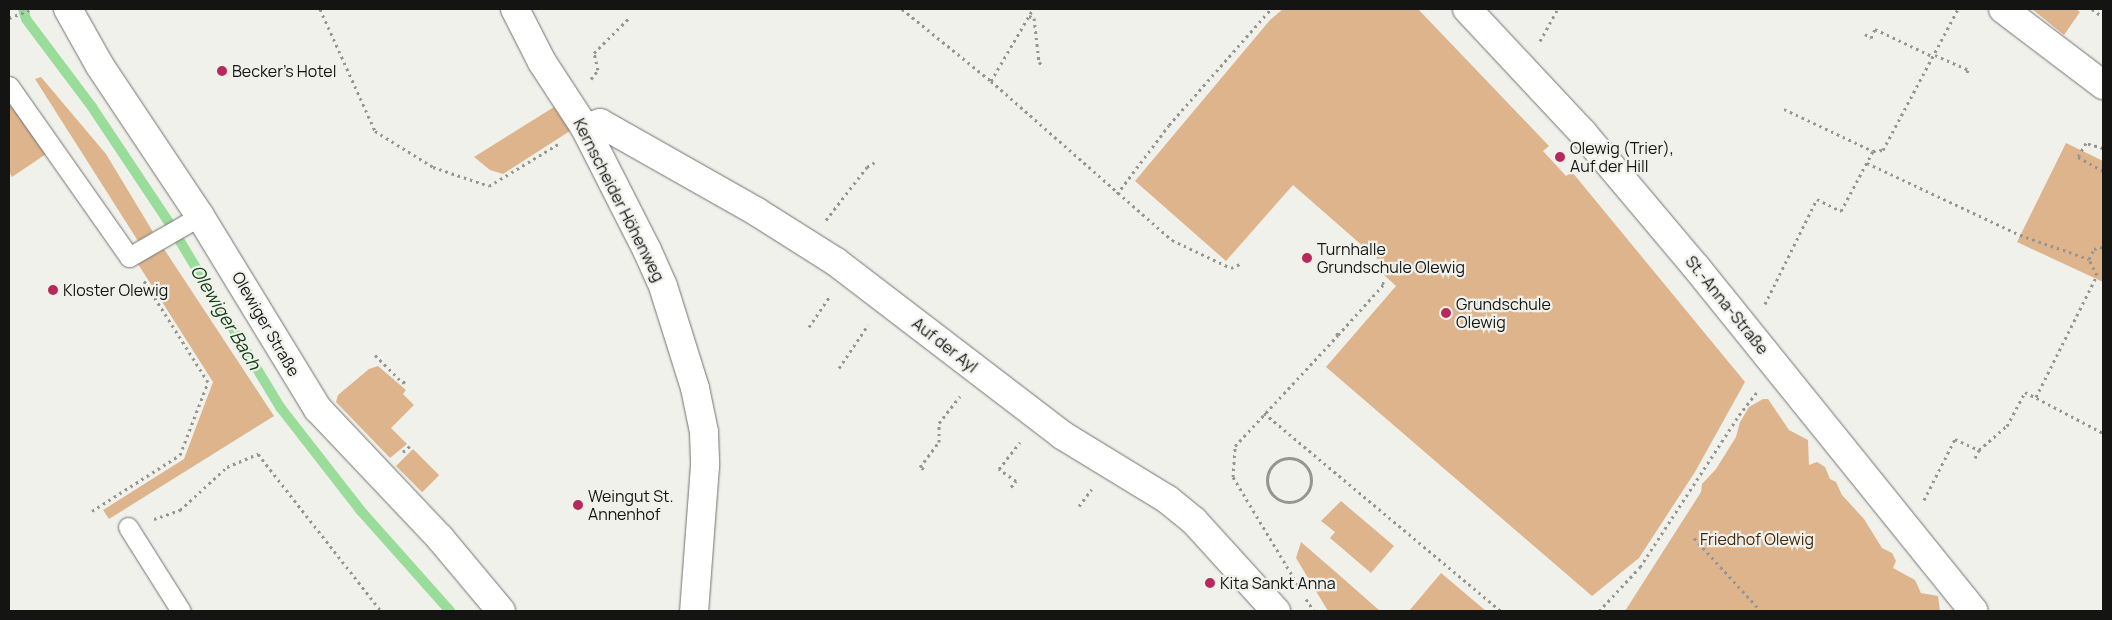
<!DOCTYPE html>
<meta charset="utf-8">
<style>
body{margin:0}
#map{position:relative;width:2112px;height:620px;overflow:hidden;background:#f1f1ec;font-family:Manrope,sans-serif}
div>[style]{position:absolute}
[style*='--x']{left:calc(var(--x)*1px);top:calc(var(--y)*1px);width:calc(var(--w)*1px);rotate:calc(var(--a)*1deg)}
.green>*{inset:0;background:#deb48c;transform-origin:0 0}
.stream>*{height:10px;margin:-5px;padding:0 5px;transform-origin:5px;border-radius:5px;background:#9adc9a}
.path>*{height:3px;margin-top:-1.5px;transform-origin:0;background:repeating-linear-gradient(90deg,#959591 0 2.5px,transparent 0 6.5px)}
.path>.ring{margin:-1.5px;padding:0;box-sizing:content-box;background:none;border:3px solid #959591;border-radius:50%}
.roads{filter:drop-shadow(0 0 1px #72726e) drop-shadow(0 0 1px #72726e)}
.service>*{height:19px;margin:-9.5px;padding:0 9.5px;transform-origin:9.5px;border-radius:9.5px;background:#fff}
.minor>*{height:28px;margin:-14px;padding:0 14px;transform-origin:14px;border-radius:14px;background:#fff}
.tertiary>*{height:28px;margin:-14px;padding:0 14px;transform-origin:14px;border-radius:14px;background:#fff}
.dots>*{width:14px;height:14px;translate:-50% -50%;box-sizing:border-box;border:2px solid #f1f1ec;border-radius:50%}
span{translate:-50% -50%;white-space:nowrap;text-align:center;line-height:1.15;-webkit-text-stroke:4.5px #f1f1ec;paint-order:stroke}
.poi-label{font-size:16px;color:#141413}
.left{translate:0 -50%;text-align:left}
.street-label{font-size:16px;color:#141413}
.park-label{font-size:16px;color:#42270b}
.water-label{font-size:18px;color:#103e14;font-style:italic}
.frame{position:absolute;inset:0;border:10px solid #141413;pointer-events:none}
</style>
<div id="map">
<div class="green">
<div style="clip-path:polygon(1283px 9px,1418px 9px,1549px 146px,1543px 151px,1566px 176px,1572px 172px,1745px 382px,1695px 472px,1639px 558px,1592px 596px,1326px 367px,1396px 286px,1384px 275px,1389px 269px,1293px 185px,1226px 261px,1135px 181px,1270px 20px)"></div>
<div style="clip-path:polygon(2032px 9px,2076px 9px,2080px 12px,2064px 35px)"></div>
<div style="clip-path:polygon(41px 77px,106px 154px,153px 232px,138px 241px,35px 79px)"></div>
<div style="clip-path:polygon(9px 103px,46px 154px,12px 177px,9px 172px)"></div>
<div style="clip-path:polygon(554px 107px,570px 131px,503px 174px,490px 170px,474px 157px)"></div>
<div style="clip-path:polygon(2066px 143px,2103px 161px,2103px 282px,2017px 242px)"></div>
<div style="clip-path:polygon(164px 249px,274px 416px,109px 519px,103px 510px,184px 459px,213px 382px,138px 264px)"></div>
<div style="clip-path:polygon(378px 366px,406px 390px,403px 394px,414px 405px,391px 428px,407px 444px,390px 458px,336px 402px,338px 395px,369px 369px)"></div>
<div style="clip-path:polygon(1763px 399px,1768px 399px,1789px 430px,1808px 440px,1809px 465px,1817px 462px,1825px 467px,1830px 479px,1836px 482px,1842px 495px,1864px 519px,1882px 548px,1892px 553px,1896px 561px,1893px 568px,1915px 580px,1921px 593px,1938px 596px,1940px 611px,1625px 611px,1701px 492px,1702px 484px,1716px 469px,1736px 437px,1740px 422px,1749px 407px)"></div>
<div style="left:413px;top:449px;width:37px;height:24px;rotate:45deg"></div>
<div style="clip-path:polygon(1341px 501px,1394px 546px,1371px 573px,1330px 538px,1335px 532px,1321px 521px)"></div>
<div style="clip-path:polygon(1301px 542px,1338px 574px,1380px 611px,1328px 611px,1296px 558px)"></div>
<div style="clip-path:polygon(1441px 573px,1486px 611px,1409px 611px)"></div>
</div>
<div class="stream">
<div style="--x:23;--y:9;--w:10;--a:73"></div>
<div style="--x:26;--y:19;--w:110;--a:53.1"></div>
<div style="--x:92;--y:107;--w:133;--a:56.3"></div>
<div style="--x:166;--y:218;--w:221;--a:58.9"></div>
<div style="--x:280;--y:407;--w:132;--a:52.1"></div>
<div style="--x:361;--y:511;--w:134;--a:48.3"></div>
</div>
<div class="path">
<div style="--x:320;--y:9;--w:134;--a:65.7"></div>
<div style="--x:375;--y:131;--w:68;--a:31.8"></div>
<div style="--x:433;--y:167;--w:59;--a:18.7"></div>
<div style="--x:489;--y:186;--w:81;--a:-31.3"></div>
<div style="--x:902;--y:9;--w:114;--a:39"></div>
<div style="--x:991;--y:81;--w:241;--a:41.3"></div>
<div style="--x:1172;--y:240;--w:65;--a:25.4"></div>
<div style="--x:1231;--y:268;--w:12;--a:-24"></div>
<div style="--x:2092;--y:9;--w:14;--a:36"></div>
<div style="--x:1029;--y:16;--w:5;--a:22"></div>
<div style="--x:1034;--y:18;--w:44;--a:83.5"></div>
<div style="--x:1039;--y:62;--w:6;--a:45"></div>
<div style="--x:9;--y:18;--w:25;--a:-21"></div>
<div style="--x:1865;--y:34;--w:7;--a:34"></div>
<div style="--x:1871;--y:38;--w:10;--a:-66"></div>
<div style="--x:1875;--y:29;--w:65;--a:25.4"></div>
<div style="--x:1540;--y:41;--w:37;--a:-61"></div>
<div style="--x:1935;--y:55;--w:36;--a:24"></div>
<div style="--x:1968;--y:70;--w:5;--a:112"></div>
<div style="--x:591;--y:79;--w:11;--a:-52"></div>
<div style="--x:598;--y:70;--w:17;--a:-103"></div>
<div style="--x:594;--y:53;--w:49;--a:-45"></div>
<div style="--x:991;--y:81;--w:83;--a:-59.7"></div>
<div style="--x:1784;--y:109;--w:98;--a:25.3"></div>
<div style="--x:1873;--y:151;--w:10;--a:-6"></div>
<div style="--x:1883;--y:150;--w:160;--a:-62"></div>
<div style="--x:2103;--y:148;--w:18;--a:-164"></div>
<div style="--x:2086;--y:143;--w:16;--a:120"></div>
<div style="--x:2078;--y:157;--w:29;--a:29"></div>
<div style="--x:1867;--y:163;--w:169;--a:25.2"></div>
<div style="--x:2020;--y:235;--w:73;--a:19.2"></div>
<div style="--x:1117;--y:194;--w:86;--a:-53"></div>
<div style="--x:1169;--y:125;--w:154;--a:-48.7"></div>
<div style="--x:826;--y:220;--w:67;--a:-52.3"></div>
<div style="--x:867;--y:167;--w:9;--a:-32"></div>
<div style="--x:1765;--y:304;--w:117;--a:-63.7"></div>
<div style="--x:1817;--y:199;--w:27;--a:27"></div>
<div style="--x:1841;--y:211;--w:68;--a:-61.9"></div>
<div style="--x:809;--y:327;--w:37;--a:-56"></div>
<div style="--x:1338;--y:335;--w:69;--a:-48"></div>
<div style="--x:1384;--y:284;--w:6;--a:-141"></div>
<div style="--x:375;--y:355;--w:40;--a:45"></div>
<div style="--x:403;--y:383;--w:6;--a:-45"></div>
<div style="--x:839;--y:368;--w:52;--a:-56"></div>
<div style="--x:2036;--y:397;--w:136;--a:-63.4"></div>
<div style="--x:2097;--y:275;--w:18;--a:-117"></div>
<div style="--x:2089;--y:259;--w:11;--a:-63"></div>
<div style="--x:2094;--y:249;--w:9;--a:-13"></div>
<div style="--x:1264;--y:413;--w:309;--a:39.9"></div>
<div style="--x:403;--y:452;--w:9;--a:-41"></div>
<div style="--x:1975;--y:458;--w:9;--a:-63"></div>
<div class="ring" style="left:1267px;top:458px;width:41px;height:41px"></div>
<div style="--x:924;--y:469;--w:4;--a:-153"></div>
<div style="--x:920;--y:467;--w:31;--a:-53"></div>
<div style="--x:939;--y:442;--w:19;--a:-90"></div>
<div style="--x:939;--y:423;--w:34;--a:-52"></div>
<div style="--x:1011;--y:487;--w:8;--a:-50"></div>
<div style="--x:1016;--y:481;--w:21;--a:-145"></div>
<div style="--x:999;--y:469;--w:34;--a:-52"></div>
<div style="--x:1924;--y:500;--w:68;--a:-63.1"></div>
<div style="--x:1955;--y:439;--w:26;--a:25"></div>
<div style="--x:1979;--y:450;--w:37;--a:-41"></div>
<div style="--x:2007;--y:426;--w:38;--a:-62"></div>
<div style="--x:2025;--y:392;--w:88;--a:27.7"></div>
<div style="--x:1079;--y:506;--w:21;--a:-53"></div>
<div style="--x:92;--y:511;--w:104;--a:-32.5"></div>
<div style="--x:180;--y:455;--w:78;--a:-69"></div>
<div style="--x:208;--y:382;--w:122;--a:-122.3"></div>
<div style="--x:154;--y:519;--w:28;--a:-19"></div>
<div style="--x:180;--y:510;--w:64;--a:-42.5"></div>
<div style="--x:227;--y:467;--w:34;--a:-23"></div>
<div style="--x:258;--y:454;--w:199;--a:51.9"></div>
<div style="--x:1694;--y:538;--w:99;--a:47.5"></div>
<div style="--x:1298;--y:585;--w:126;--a:-121"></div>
<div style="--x:1233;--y:477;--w:31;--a:-86"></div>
<div style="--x:1235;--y:446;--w:151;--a:-47.1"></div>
<div style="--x:1338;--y:335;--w:5;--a:-127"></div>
<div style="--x:1306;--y:599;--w:14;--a:56"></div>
<div style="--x:1599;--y:611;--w:60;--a:-47"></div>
<div style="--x:1640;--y:567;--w:181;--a:-56.9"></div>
<div style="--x:1739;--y:415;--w:31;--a:-52"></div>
</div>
<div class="roads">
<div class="service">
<div style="--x:9;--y:86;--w:209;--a:54.9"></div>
<div style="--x:129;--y:257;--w:82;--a:-30"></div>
<div style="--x:128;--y:527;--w:99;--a:57.8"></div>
</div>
<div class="minor">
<div style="--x:68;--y:9;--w:65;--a:60.7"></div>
<div style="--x:100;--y:66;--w:180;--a:56.3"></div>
<div style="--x:200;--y:216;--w:226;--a:58.6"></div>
<div style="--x:318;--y:409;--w:178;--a:46.6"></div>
<div style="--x:440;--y:538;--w:95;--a:50.1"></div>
<div style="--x:1467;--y:9;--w:170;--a:46.9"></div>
<div style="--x:1583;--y:133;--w:175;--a:49.9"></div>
<div style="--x:1696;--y:267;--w:442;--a:51.1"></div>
<div style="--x:2003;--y:9;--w:126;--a:37.2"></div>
<div style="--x:585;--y:128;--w:16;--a:-18"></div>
<div style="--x:600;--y:123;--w:180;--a:29.5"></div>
<div style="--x:757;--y:212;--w:93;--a:32.3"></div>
<div style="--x:836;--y:262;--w:285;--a:37.4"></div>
<div style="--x:1062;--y:435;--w:123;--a:31.4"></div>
<div style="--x:1167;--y:499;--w:35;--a:39"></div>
<div style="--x:1194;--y:521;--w:122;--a:47.7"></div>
</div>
<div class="tertiary">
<div style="--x:515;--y:9;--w:59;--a:63"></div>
<div style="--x:542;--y:62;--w:79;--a:56.9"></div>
<div style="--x:585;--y:128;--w:137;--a:63.1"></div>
<div style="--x:647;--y:250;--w:39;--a:66"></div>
<div style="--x:663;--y:286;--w:107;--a:72.6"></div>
<div style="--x:695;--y:388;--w:45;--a:78.4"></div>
<div style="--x:704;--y:432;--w:34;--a:88"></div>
<div style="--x:705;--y:466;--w:145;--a:94.3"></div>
</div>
</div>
<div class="dots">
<div style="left:222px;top:71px;background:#b7295c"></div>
<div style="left:1560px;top:157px;background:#b7295c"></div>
<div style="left:1307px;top:258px;background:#b7295c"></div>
<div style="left:53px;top:290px;background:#b7295c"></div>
<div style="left:1446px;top:313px;background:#b7295c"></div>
<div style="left:578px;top:505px;background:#b7295c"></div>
<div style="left:1210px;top:583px;background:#b7295c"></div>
</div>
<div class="poi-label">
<span class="left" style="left:232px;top:71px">Becker's Hotel</span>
<span class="left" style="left:1570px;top:157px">Olewig (Trier),<br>Auf der Hill</span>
<span class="left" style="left:1317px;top:258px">Turnhalle<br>Grundschule Olewig</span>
<span class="left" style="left:63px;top:290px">Kloster Olewig</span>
<span class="left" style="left:1456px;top:313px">Grundschule<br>Olewig</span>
<span class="left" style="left:588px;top:505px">Weingut St.<br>Annenhof</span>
<span class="left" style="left:1220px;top:583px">Kita Sankt Anna</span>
</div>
<div class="street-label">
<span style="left:619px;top:200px;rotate:63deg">Kernscheider Höhenweg</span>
<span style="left:1727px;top:305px;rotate:51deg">St.-Anna-Straße</span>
<span style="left:266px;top:324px;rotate:60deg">Olewiger Straße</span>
<span style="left:945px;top:345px;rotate:38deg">Auf der Ayl</span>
</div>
<div class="park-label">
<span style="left:1757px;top:539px">Friedhof Olewig</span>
</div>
<div class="water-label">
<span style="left:226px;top:317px;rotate:59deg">Olewiger Bach</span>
</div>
<div class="frame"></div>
</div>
